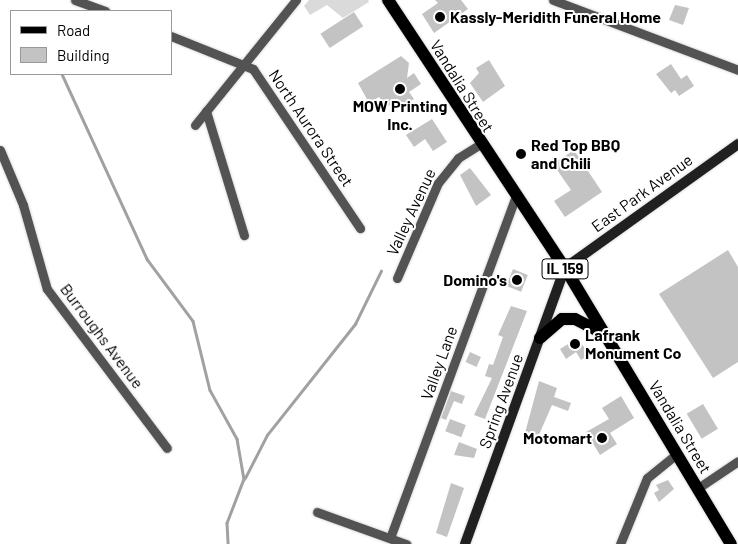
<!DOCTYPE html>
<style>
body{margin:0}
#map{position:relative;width:738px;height:544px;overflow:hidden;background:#fff;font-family:Barlow,sans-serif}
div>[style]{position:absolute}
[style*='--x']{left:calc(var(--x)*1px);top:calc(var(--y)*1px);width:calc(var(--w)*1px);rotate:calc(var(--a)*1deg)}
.green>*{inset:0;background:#dadada}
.stream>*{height:2.5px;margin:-1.25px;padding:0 1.25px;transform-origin:1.25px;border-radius:1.25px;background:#a1a1a1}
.building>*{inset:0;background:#c3c3c3;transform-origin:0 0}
.roads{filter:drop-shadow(0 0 1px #dbdbdb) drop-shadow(0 0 1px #dbdbdb)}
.street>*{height:9px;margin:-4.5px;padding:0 4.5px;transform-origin:4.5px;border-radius:4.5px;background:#535353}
.secondary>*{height:10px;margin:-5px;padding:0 5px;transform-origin:5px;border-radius:5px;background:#202020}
.primary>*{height:12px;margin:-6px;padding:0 6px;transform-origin:6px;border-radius:6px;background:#000}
.dots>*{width:14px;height:14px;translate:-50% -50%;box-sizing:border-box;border:2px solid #fff;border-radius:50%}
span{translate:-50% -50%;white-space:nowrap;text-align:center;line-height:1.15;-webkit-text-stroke:4px #fff;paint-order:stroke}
.shield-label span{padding:1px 4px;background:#fff;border:1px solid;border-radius:4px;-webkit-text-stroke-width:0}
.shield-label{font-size:15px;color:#000;font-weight:700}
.poi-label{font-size:16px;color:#000;font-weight:700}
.left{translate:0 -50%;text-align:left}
.right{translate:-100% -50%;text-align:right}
.street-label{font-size:16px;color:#000}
.legend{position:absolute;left:10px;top:10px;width:162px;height:65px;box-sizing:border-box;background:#fff;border:1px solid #999;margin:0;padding:6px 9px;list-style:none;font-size:15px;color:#000}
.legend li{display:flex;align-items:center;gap:10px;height:25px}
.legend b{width:25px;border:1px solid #999}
</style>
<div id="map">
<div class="green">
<div style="clip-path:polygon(309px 0,368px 0,369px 2px,343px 18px,327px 5px,310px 15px,304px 6px)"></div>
</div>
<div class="stream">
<div style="--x:62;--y:74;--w:204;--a:65.3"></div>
<div style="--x:147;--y:259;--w:77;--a:53.4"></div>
<div style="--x:193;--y:321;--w:71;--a:76.2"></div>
<div style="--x:210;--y:390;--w:56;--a:61.1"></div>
<div style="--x:237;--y:439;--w:41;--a:80.1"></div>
<div style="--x:244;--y:479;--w:47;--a:111.1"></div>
<div style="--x:227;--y:523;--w:21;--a:87"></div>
<div style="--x:245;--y:478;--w:48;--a:-62.9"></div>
<div style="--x:267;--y:435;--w:142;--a:-51.6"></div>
<div style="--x:355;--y:324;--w:59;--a:-63.9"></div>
</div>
<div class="building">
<div style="clip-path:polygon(435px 0,461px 0,468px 9px,434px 33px,422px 14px,438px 3px)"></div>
<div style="clip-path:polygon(675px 5px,689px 8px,683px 25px,669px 20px)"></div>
<div style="left:354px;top:12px;width:17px;height:40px;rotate:57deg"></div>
<div style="clip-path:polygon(401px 56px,409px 63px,407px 78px,414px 73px,421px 84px,409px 92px,414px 99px,396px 110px,392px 104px,386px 107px,379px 97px,369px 103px,358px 83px)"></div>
<div style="clip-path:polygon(489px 60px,505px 86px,483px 102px,470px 83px,479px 73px,476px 68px)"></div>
<div style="clip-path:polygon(671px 64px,681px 79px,687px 75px,694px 86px,679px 96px,675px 90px,671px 93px,656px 74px)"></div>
<div style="clip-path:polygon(432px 119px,447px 142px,433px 151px,425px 139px,414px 147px,406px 135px)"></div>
<div style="clip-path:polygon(574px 150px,602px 192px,565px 217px,554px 201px,571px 190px,553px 164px)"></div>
<div style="clip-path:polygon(470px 168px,491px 195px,476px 206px,460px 175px)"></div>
<div style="clip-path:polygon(728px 250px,738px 267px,738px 362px,713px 378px,659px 294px)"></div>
<div style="left:513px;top:269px;width:16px;height:18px;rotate:22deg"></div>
<div style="clip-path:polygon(511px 306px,527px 311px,485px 419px,474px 415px,492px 378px,485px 376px,489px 364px,493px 365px,503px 337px,498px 335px)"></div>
<div style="clip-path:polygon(578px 338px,589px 355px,581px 360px,576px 352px,566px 359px,560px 349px)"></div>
<div style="left:470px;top:352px;width:12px;height:11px;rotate:24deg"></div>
<div style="clip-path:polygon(539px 381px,557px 388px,554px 397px,571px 403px,568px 411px,552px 405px,538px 437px,525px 433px)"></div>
<div style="clip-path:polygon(451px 391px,465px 396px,462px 404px,454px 401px,446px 420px,441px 418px)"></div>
<div style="clip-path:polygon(621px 396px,634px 418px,610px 433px,617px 444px,600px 455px,586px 432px,609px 419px,602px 408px)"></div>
<div style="left:703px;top:404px;width:29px;height:19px;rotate:59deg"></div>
<div style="left:450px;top:419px;width:17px;height:13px;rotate:21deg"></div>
<div style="clip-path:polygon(459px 442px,477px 449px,474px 458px,454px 455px)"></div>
<div style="clip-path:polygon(668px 480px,674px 489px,659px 502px,654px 493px,659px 490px,656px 485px)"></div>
<div style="clip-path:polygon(451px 483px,464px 488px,447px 537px,436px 533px)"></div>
</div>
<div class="roads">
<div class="street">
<div style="--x:75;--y:0;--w:32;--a:20"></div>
<div style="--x:553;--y:0;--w:198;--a:20.7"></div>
<div style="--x:171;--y:36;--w:88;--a:21.9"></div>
<div style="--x:253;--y:69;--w:192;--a:56.1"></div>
<div style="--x:206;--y:111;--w:130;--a:73"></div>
<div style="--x:195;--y:125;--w:161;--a:-51.1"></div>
<div style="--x:0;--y:150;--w:60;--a:67.3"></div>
<div style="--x:23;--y:205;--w:87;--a:74.1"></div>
<div style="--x:47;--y:289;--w:199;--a:53"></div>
<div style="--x:397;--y:278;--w:103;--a:-66.7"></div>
<div style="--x:438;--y:183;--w:32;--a:-51"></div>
<div style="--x:458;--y:158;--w:25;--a:-32"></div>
<div style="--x:698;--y:488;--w:48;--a:-34"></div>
<div style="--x:317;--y:512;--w:95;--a:19.8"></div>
<div style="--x:390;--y:538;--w:361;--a:-69.8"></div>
<div style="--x:620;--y:544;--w:71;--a:-67.8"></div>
<div style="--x:647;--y:478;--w:38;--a:-39"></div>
</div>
<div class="secondary">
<div style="--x:465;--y:544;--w:294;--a:-70.1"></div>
<div style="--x:565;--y:268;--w:213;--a:-35.6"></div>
</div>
<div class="primary">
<div style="--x:388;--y:0;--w:321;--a:56.6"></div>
<div style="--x:565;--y:268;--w:322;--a:59"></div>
<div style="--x:540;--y:338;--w:29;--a:-41"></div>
<div style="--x:562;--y:319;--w:13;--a:0"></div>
<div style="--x:575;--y:319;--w:29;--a:27"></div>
</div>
</div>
<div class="dots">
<div style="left:440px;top:17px;background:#000"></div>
<div style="left:400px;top:89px;background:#000"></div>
<div style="left:521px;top:154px;background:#000"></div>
<div style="left:517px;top:280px;background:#000"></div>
<div style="left:575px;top:344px;background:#000"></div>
<div style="left:602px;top:438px;background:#000"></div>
</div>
<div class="shield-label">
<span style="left:565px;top:269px">IL 159</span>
</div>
<div class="poi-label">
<span class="left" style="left:450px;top:17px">Kassly-Meridith Funeral Home</span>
<span style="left:400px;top:115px">MOW Printing<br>Inc.</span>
<span class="left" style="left:531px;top:154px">Red Top BBQ<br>and Chili</span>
<span class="right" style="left:507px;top:280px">Domino's</span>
<span class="left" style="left:585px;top:344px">Lafrank<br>Monument Co</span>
<span class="right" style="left:592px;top:438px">Motomart</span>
</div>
<div class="street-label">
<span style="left:462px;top:86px;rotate:58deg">Vandalia Street</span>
<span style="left:311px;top:128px;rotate:56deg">North Aurora Street</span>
<span style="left:642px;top:193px;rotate:-36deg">East Park Avenue</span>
<span style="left:411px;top:212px;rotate:-65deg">Valley Avenue</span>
<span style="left:102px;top:336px;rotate:53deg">Burroughs Avenue</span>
<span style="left:439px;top:363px;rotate:-70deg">Valley Lane</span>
<span style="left:501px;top:401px;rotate:-70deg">Spring Avenue</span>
<span style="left:680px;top:427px;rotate:59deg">Vandalia Street</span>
</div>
<ul class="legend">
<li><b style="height:6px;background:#000"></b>Road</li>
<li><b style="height:14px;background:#c3c3c3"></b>Building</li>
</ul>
</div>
